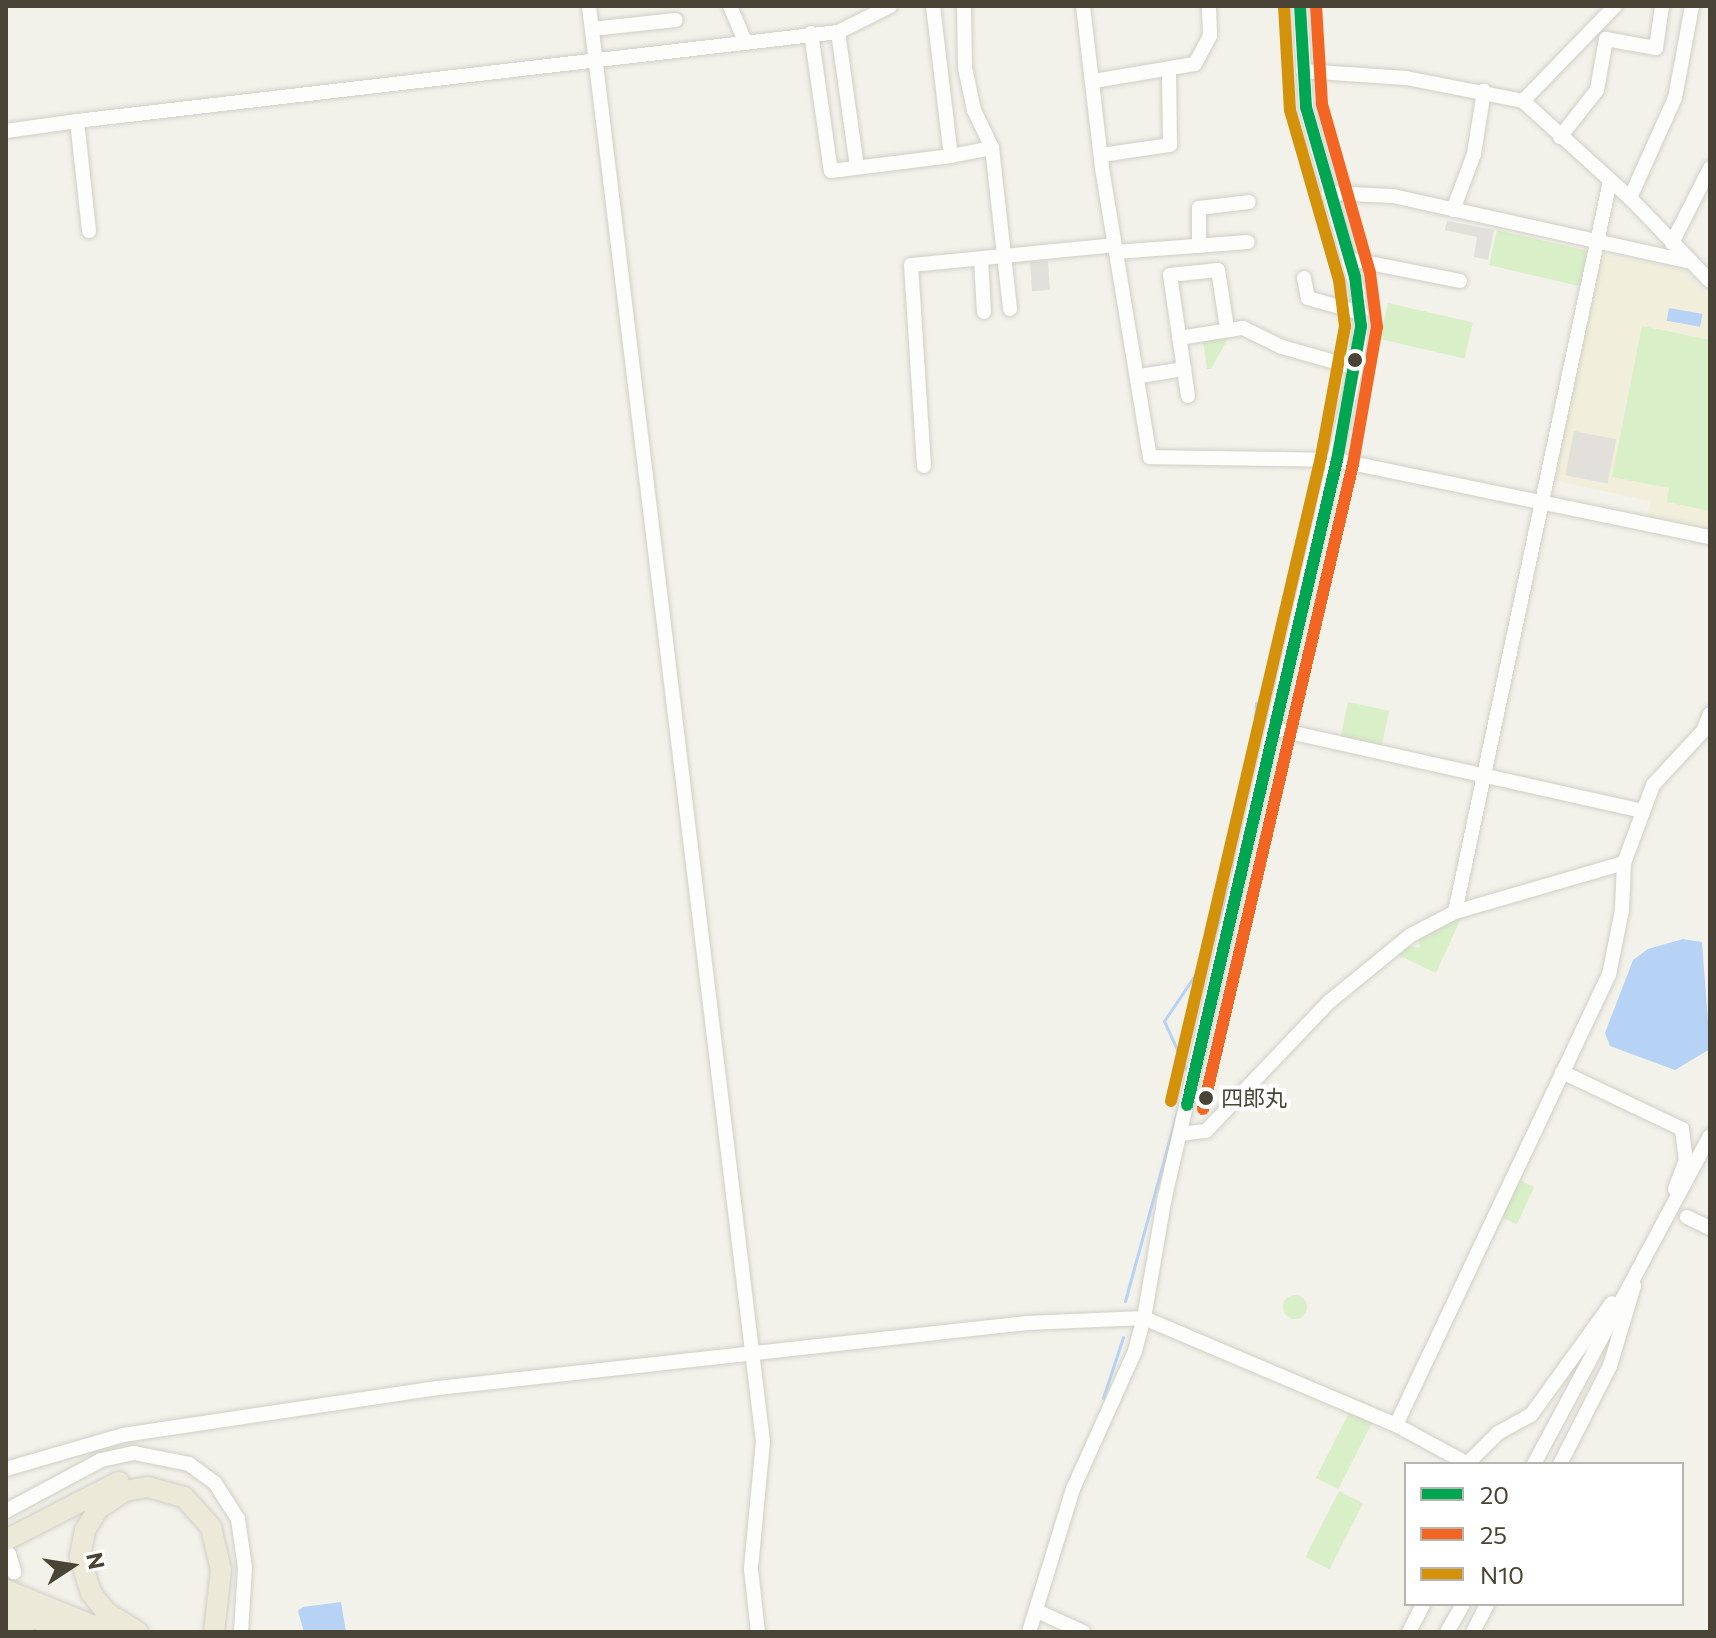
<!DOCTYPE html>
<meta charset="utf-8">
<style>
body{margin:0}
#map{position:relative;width:1716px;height:1638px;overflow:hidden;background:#f2f1ea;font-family:Commissioner,"Noto Sans JP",sans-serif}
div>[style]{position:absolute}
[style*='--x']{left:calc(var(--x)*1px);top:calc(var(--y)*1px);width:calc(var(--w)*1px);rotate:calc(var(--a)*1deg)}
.education>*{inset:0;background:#f1eedb}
.green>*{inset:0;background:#d9efc7;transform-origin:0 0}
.round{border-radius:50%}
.parking>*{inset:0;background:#e1e0da;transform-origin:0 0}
.water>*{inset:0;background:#b6d2f4;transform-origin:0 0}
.stream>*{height:3px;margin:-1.5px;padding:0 1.5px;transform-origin:1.5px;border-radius:1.5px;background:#b6d2f4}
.roads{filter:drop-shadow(0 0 2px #d0cfc7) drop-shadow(0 0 2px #d0cfc7)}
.minor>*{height:14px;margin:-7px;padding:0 7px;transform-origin:7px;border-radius:7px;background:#fdfdfc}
.highway>*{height:20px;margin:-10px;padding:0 10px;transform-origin:10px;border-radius:10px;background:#ede9d9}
.bus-1>*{height:12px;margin:-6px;padding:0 6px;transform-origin:6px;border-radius:6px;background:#00a651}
.bus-2>*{height:12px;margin:-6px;padding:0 6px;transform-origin:6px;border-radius:6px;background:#f26522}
.bus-3>*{height:12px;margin:-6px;padding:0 6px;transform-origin:6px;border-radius:6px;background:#d4920b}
.dots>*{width:22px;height:22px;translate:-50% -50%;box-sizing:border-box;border:4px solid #fff;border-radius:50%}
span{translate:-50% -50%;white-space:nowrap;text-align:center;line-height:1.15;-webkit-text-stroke:8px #fff;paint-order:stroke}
.bus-label{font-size:22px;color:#494435}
.left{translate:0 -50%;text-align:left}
.frame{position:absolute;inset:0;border:8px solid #494435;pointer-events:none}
.legend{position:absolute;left:1404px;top:1462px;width:280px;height:144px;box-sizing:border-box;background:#fff;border:2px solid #b6b4ae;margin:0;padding:10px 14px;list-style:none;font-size:24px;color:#494435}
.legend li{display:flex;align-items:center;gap:16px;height:40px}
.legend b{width:40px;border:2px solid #b6b4ae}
.north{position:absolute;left:32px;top:1526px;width:80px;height:80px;-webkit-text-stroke:6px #fff;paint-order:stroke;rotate:78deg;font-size:22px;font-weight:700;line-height:32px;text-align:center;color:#494435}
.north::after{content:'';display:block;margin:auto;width:28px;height:36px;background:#494435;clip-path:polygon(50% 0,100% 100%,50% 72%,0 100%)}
</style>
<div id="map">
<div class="education">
<div style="clip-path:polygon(1601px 254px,1684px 270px,1710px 298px,1710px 533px,1647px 519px,1650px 501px,1553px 480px)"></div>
</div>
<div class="green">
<div style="left:1497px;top:230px;width:96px;height:36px;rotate:13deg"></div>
<div style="left:1388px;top:303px;width:87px;height:37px;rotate:13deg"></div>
<div style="clip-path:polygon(1642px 326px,1710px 340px,1710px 511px,1667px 502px,1669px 488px,1612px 477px)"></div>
<div style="clip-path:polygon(1230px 335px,1211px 369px,1207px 369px,1203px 340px)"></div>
<div style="left:1348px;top:702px;width:42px;height:37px;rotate:12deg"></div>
<div style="clip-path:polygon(1462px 916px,1436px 973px,1396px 954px,1406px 946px,1420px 948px,1419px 938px)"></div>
<div style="left:1517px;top:1179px;width:19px;height:41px;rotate:25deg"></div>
<div class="round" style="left:1283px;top:1295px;width:24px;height:24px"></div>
<div style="left:1350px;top:1411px;width:25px;height:75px;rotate:27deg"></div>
<div style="left:1339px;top:1491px;width:27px;height:74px;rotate:27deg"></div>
</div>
<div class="parking">
<div style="clip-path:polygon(1447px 221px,1494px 230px,1488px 260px,1474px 257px,1477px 237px,1445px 230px)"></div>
<div style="left:1048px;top:261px;width:29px;height:18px;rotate:86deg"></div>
<div style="left:1574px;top:431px;width:43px;height:45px;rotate:11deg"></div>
</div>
<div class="water">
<div style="left:1669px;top:308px;width:34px;height:13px;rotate:10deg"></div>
<div style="clip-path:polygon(1683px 939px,1702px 942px,1710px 1049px,1675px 1070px,1610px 1046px,1605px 1033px,1633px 960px,1648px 949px)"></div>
<div style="clip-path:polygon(341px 1602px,346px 1632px,304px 1632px,298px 1611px,303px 1607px)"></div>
</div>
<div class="stream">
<div style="--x:1233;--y:875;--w:35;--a:-93"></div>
<div style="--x:1231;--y:840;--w:97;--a:-76.3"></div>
<div style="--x:1254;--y:746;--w:43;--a:-87.3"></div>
<div style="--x:1187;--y:1071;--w:55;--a:-114.7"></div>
<div style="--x:1164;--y:1021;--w:77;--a:-56.1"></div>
<div style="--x:1207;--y:957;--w:77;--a:-72.7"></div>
<div style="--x:1125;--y:1301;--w:206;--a:-74.6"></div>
<div style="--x:1103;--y:1398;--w:64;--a:-71.8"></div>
</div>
<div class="roads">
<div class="minor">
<div style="--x:589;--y:6;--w:1446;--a:83.09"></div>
<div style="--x:763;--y:1441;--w:129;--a:95.4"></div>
<div style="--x:751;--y:1569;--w:63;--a:83.7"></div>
<div style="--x:730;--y:6;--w:36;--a:67"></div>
<div style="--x:933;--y:6;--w:151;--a:83.2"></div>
<div style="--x:951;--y:156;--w:42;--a:-11"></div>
<div style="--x:964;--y:6;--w:62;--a:89.1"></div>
<div style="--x:965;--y:68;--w:43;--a:77.9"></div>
<div style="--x:974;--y:110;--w:42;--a:64.7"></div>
<div style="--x:992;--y:148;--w:162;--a:83.6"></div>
<div style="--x:1083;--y:6;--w:163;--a:83.3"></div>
<div style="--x:1102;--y:168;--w:293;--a:80.6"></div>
<div style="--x:1150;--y:457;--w:187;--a:0.9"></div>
<div style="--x:1337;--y:460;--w:381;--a:11.7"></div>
<div style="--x:592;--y:29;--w:84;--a:-6.1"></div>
<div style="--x:838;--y:32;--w:136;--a:82"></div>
<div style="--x:811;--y:33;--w:139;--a:81.8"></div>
<div style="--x:831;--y:171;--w:121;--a:-7.1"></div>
<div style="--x:1303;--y:71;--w:103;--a:3.9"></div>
<div style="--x:1406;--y:78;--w:119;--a:11.1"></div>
<div style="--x:1523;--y:101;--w:144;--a:42.2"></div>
<div style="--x:1630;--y:198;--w:115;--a:46.1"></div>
<div style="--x:1094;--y:81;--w:102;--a:-9.6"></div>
<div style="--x:1195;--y:64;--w:32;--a:-62"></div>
<div style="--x:1210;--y:36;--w:30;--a:-92"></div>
<div style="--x:1523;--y:101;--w:132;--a:-45.9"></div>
<div style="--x:6;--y:131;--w:72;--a:-8"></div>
<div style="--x:1560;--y:137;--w:60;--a:-51.8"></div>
<div style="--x:1597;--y:90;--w:52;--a:-80"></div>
<div style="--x:1606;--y:39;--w:51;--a:10.2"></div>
<div style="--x:1656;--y:48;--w:42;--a:-81.9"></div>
<div style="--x:1102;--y:155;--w:69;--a:-8.4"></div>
<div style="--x:1170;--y:145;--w:76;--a:-90.8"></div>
<div style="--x:1329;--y:193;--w:64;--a:2.7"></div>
<div style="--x:1393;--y:196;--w:305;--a:12.5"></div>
<div style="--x:1630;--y:198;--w:110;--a:-65.8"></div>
<div style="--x:1675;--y:98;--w:94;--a:-79.5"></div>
<div style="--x:1453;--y:210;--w:60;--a:-69.4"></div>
<div style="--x:1474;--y:154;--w:64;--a:-81"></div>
<div style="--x:89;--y:231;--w:111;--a:-96.2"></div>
<div style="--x:77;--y:121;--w:766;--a:-6.67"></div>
<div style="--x:838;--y:32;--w:58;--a:-26.6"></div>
<div style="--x:1672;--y:243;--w:84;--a:-63.1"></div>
<div style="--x:1199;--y:246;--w:38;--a:-90"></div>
<div style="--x:1199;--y:208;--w:50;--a:-6.8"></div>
<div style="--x:1116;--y:252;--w:132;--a:-4.3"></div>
<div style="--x:981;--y:259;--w:53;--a:86.8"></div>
<div style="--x:1349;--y:259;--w:113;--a:11.2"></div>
<div style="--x:1304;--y:278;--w:20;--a:79"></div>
<div style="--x:1308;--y:298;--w:55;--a:15.8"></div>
<div style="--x:1179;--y:338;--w:65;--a:-8.9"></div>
<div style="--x:1243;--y:328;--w:43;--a:26"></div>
<div style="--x:1282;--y:347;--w:77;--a:15.8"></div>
<div style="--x:1140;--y:376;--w:45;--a:-9"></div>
<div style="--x:1188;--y:396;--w:122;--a:-98.5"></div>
<div style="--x:1170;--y:275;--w:48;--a:-5.9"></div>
<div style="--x:1218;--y:270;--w:59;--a:81.2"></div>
<div style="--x:924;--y:466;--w:201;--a:-93.7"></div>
<div style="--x:911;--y:265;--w:204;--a:-5.6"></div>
<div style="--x:1276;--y:729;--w:375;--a:12.6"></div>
<div style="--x:1455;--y:912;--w:747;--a:-78.03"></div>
<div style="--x:1562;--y:1072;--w:133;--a:25.4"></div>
<div style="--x:1682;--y:1129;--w:31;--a:83"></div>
<div style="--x:1686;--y:1160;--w:31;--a:111"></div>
<div style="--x:1180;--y:1134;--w:26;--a:-7"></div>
<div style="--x:1206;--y:1131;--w:180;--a:-46.4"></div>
<div style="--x:1330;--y:1001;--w:104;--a:-39.2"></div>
<div style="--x:1411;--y:935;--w:50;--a:-27.6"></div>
<div style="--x:1455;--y:912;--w:176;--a:-16.2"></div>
<div style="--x:1624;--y:863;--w:83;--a:-69.6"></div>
<div style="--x:1653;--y:785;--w:74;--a:-47.2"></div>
<div style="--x:1703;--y:731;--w:18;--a:-68"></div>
<div style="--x:1687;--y:1217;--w:25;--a:26"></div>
<div style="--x:1396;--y:1425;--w:498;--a:-64.7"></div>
<div style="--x:1609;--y:975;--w:66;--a:-78.7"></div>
<div style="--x:1622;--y:910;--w:47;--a:-87.6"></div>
<div style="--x:1467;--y:1464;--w:44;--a:-45"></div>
<div style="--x:1498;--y:1433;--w:38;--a:-29"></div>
<div style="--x:1531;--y:1415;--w:138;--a:-54.1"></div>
<div style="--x:1534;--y:1464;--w:372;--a:-61.8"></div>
<div style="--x:1560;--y:1464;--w:110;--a:-63"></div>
<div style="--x:1610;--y:1366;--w:84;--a:-73.3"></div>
<div style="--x:6;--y:1469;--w:122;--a:-16.2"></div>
<div style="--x:123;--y:1435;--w:318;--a:-8.5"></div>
<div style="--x:438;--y:1388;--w:593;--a:-6.3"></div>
<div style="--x:1027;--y:1323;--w:117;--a:-2.4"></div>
<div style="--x:1144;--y:1318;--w:274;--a:23"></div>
<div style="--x:1396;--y:1425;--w:82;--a:28.4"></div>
<div style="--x:6;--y:1511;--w:108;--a:-28.2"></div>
<div style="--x:101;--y:1460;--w:34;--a:-12"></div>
<div style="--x:134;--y:1453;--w:56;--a:11.3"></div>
<div style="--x:189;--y:1464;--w:32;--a:36"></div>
<div style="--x:215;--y:1483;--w:43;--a:57.4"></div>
<div style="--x:238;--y:1519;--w:49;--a:81.9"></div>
<div style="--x:245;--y:1568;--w:64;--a:93.6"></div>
<div style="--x:9;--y:1554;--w:19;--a:74"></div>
<div style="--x:1037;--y:1611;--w:51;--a:24.5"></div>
<div style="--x:1029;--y:1632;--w:150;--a:-72.9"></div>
<div style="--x:1073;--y:1489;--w:151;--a:-65.8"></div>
<div style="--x:1135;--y:1351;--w:34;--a:-75"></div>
<div style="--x:1144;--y:1318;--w:123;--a:-80.2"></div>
<div style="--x:1165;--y:1197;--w:857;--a:-77.05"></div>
<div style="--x:1357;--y:362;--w:36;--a:-84"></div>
<div style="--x:1361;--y:326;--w:37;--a:-96"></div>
<div style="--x:1357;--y:289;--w:189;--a:-105.7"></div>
<div style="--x:1306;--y:107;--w:101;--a:-93.4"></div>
<div style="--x:1409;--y:1632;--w:31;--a:-63"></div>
<div style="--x:1447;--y:1632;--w:32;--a:-60"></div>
<div style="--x:1473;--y:1632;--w:31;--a:-63"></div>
</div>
<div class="highway">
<div style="--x:6;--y:1540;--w:127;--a:-27.2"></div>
<div style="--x:6;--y:1590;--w:111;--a:22.2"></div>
<div style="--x:6;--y:1607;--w:67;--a:22"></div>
<div style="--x:6;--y:1622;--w:21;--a:29"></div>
<div style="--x:138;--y:1632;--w:38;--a:-148"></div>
<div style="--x:106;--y:1612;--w:24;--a:-128"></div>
<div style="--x:91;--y:1593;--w:39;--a:-107"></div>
<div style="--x:80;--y:1556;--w:26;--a:-79"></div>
<div style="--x:85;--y:1530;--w:25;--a:-58"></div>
<div style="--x:98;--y:1509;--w:32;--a:-34"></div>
<div style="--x:125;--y:1491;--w:23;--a:-10"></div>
<div style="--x:148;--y:1487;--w:37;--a:16"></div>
<div style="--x:184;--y:1497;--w:40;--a:48"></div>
<div style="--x:211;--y:1527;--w:44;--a:76.9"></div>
<div style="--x:221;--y:1570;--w:62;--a:96.4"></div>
</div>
</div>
<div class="bus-1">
<div style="--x:1187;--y:1105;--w:662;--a:-76.91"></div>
<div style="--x:1337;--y:460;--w:136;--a:-79.8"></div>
<div style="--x:1361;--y:326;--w:49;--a:-97"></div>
<div style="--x:1355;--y:277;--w:177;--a:-106.1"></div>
<div style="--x:1306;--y:107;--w:101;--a:-93.4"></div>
</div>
<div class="bus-2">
<div style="--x:1203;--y:1109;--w:662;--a:-76.91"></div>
<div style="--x:1353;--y:464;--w:139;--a:-80.1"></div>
<div style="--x:1377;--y:327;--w:54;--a:-97.4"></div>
<div style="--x:1370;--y:273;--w:176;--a:-105.9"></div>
<div style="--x:1322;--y:104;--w:98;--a:-93.5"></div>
</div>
<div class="bus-3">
<div style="--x:1171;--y:1101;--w:661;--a:-76.89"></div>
<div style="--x:1321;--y:457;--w:133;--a:-79.6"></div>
<div style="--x:1345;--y:326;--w:46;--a:-97.4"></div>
<div style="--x:1339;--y:280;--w:177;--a:-106.1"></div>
<div style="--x:1290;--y:110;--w:103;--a:-93.3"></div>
</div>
<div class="dots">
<div style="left:1355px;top:360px;background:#494435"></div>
<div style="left:1206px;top:1098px;background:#494435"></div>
</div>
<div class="bus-label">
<span class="left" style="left:1221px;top:1098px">四郎丸</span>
</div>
<div class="frame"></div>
<ul class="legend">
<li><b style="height:10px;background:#00a651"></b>20</li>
<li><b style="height:10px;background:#f26522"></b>25</li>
<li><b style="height:10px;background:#d4920b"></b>N10</li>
</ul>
<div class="north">N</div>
</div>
